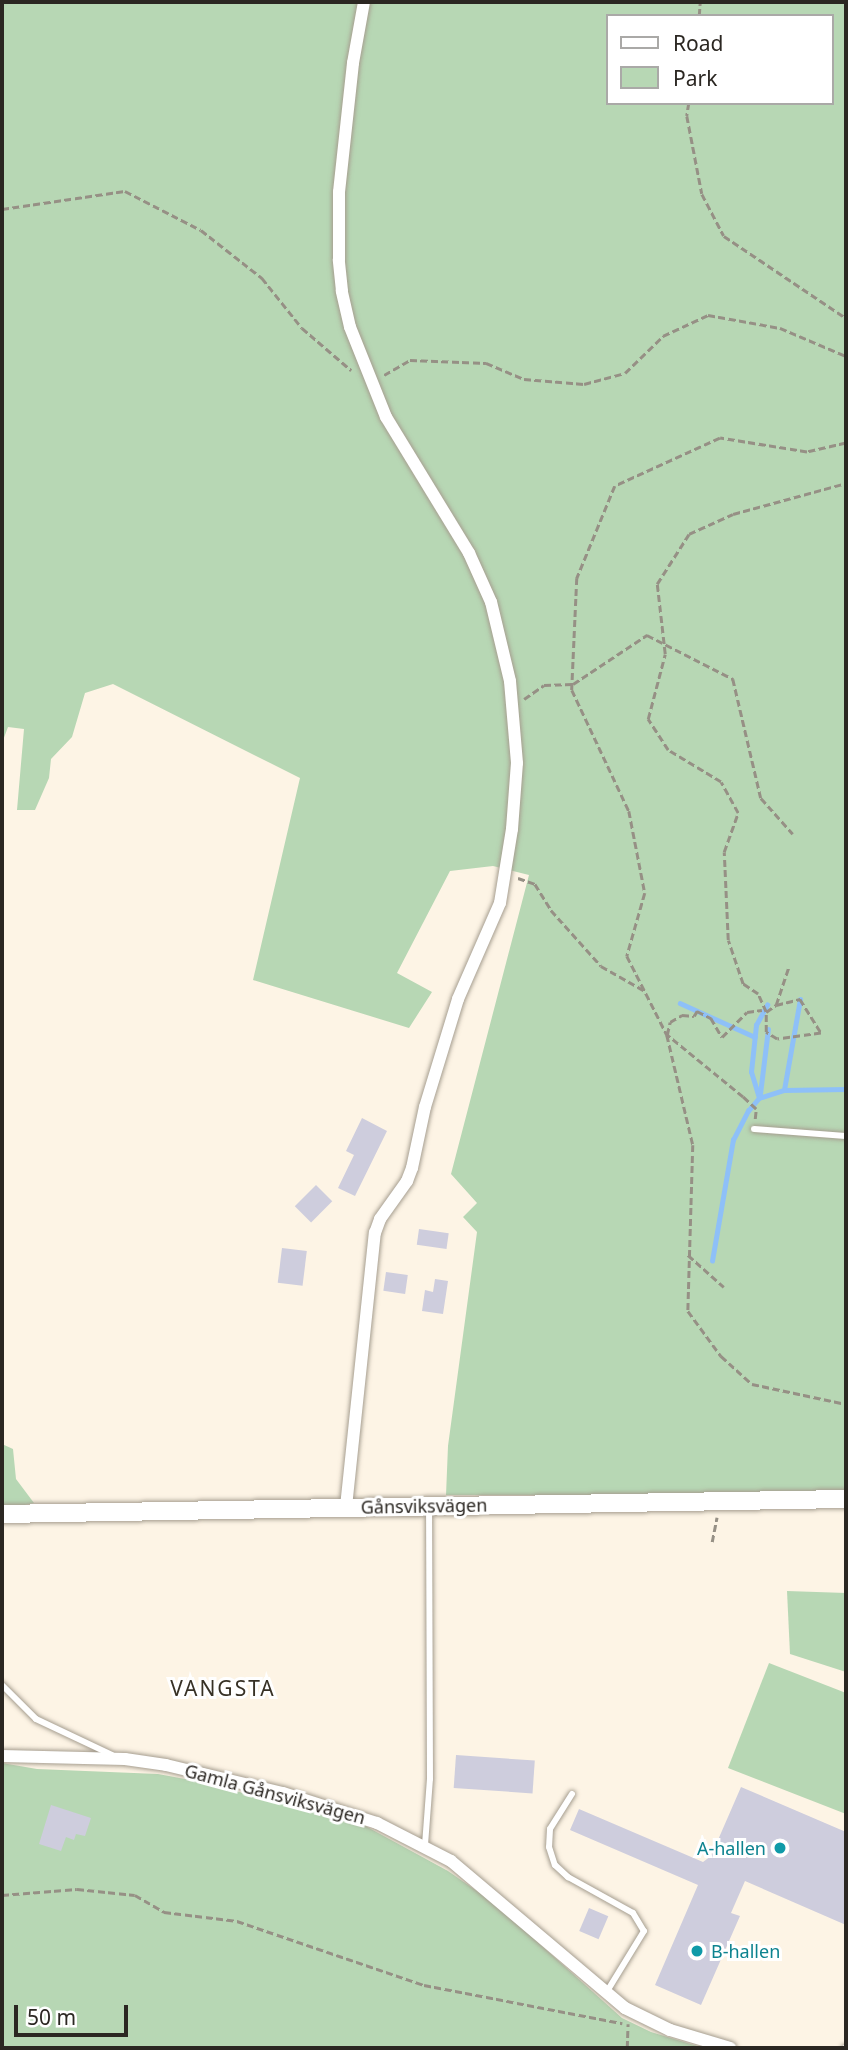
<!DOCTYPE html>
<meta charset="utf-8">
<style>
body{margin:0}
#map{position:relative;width:848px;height:2050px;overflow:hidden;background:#fdf4e5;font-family:"Noto Sans",sans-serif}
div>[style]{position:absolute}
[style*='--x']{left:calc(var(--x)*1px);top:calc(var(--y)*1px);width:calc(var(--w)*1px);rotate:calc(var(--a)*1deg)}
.green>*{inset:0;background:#b7d7b4}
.stream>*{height:4.5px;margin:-2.25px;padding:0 2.25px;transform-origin:2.25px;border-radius:2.25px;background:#8ec0f8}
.building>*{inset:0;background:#cecddd;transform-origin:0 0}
.path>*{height:2.5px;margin-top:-1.25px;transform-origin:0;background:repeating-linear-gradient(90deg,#969085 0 7px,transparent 0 10.5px)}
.roads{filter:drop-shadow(0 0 2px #a69e90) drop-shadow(0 0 2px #a69e90)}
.service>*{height:6px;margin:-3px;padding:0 3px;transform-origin:3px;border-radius:3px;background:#fff}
.minor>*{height:12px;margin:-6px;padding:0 6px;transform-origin:6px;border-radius:6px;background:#fff}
.secondary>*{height:18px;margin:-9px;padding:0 9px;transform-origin:9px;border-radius:9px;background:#fff}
.dots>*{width:19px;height:19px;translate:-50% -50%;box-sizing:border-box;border:4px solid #fff;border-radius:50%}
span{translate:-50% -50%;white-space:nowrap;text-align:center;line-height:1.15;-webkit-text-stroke:6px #fff;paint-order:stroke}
.street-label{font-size:18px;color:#2b2722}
.culture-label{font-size:18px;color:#0d838f}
.right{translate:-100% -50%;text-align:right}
.left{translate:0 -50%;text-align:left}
.quarter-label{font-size:21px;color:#373125;letter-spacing:2px}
.frame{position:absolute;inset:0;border:4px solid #2b2722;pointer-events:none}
.legend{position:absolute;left:606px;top:14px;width:228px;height:91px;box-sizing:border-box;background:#fff;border:2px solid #aaa9a7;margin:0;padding:9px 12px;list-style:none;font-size:21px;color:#2b2722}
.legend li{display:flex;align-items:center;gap:14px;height:35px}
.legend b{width:35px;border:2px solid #aaa9a7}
.scale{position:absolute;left:14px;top:2005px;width:114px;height:32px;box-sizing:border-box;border:4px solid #2b2722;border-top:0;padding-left:9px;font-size:21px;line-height:24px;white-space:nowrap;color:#2b2722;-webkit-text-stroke:5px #fff;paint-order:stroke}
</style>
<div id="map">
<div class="green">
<div style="clip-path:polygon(evenodd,2px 2px,846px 2px,846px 1495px,446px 1495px,448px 1446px,477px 1232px,463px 1217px,477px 1203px,451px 1174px,529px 875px,493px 866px,450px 871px,397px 973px,432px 992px,409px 1028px,253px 980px,300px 778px,113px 684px,85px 693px,72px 737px,51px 759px,49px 778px,35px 810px,17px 810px,24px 729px,8px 727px,2px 743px,2px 2px,608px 16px,832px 16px,832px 103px,608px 103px,608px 16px)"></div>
<div style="clip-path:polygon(2px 1444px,13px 1449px,16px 1479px,34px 1503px,2px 1510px)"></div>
<div style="clip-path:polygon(787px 1591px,846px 1593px,846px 1672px,790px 1654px)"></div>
<div style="clip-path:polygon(769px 1663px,846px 1693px,846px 1814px,728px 1768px)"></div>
<div style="clip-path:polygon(2px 1763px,37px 1769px,158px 1774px,196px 1781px,360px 1823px,448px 1871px,494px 1903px,622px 2018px,651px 2032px,704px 2048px,2px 2048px)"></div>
</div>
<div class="stream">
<div style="--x:680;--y:1003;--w:82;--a:24.4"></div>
<div style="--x:784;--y:1090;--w:92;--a:-80"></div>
<div style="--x:760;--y:1094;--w:65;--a:-83"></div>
<div style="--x:759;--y:1098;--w:27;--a:-107"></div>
<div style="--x:751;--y:1072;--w:47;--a:-83.9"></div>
<div style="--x:756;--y:1025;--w:23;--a:-61"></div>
<div style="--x:712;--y:1261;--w:123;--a:-80.2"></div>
<div style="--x:733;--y:1140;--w:33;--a:-63"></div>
<div style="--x:748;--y:1111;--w:17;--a:-50"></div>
<div style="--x:759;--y:1098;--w:26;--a:-18"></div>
<div style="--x:784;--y:1090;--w:62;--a:-0.9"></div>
</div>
<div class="building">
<div style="clip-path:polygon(362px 1118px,387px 1131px,355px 1196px,338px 1188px,354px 1155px,346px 1151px)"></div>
<div style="left:316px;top:1185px;width:23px;height:30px;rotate:45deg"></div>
<div style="left:419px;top:1229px;width:30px;height:16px;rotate:8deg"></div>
<div style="left:282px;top:1248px;width:25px;height:35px;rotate:7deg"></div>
<div style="left:386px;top:1272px;width:22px;height:19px;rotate:8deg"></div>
<div style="clip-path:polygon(435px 1279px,448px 1281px,443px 1314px,422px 1311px,425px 1290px,433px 1292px)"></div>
<div style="left:456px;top:1755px;width:79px;height:33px;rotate:4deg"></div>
<div style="clip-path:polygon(741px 1787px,846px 1832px,846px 1925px,745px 1881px,731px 1913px,740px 1916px,701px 2005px,655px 1985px,698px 1885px,570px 1830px,579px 1809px,703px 1862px,711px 1856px)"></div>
<div style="clip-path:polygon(51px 1805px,91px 1818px,85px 1836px,76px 1834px,74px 1840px,66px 1837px,61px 1851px,39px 1844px)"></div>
<div style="left:589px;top:1908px;width:21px;height:25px;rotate:23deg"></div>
</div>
<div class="path">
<div style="--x:699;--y:16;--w:14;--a:-86"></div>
<div style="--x:689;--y:103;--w:13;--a:99"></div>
<div style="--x:687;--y:116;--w:79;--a:79.1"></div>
<div style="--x:702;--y:194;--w:47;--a:62.4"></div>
<div style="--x:724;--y:236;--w:147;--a:33.9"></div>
<div style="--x:2;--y:209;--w:124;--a:-8.3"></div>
<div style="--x:125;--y:191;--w:85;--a:27.2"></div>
<div style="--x:201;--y:230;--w:78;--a:38.2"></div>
<div style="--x:262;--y:278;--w:64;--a:51.3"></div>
<div style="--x:302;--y:328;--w:65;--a:40.6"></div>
<div style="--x:384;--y:375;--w:30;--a:-30"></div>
<div style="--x:410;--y:360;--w:76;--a:2.3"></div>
<div style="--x:486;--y:363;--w:41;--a:22.8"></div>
<div style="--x:524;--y:379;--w:60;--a:4.8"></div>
<div style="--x:584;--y:384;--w:42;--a:-15"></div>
<div style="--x:625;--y:373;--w:53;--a:-44.2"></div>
<div style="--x:663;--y:336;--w:50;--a:-25"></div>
<div style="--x:708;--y:315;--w:73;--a:10.2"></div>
<div style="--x:780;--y:328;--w:72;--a:23"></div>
<div style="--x:846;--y:443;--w:40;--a:167"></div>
<div style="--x:807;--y:452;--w:88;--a:-170.9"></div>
<div style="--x:720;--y:438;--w:115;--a:155.4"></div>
<div style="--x:615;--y:486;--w:100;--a:112.4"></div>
<div style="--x:577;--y:578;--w:112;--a:92.6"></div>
<div style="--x:572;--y:690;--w:134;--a:64.8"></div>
<div style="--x:629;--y:811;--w:84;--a:79"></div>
<div style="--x:645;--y:893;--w:66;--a:105.9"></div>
<div style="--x:627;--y:956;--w:89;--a:63.1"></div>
<div style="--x:667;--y:1035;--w:113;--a:76.7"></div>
<div style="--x:693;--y:1145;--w:166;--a:91.7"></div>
<div style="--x:688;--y:1311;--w:56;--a:53.7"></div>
<div style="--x:721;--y:1356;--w:42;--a:42.1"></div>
<div style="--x:752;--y:1384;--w:96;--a:12"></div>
<div style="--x:524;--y:699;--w:24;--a:-35"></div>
<div style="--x:544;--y:685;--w:29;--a:-2"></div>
<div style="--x:573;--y:684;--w:89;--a:-33.5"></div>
<div style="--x:647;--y:635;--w:97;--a:27.1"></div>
<div style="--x:733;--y:679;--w:122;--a:76.8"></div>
<div style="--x:761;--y:798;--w:48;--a:48.4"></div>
<div style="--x:518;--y:878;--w:18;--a:19"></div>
<div style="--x:535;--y:884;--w:31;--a:58"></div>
<div style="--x:551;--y:910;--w:75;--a:48.2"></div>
<div style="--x:601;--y:966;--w:51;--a:29.6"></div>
<div style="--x:800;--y:999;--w:40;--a:58"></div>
<div style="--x:821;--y:1033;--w:44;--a:172.2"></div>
<div style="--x:777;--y:1039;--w:13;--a:-148"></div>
<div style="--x:766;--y:1032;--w:20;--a:-90"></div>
<div style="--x:766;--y:1012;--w:12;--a:-35"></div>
<div style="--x:776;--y:1005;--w:25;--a:-14"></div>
<div style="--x:776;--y:1005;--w:41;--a:-71.6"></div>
<div style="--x:766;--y:1012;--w:20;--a:-114"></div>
<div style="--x:758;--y:994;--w:18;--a:-146"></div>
<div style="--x:743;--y:984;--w:46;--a:-108.8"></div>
<div style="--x:728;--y:940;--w:88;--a:-92.6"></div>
<div style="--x:724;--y:852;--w:41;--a:-70.3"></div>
<div style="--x:738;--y:813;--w:35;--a:-119"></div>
<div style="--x:721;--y:782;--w:62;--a:-148.9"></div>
<div style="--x:668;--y:750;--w:37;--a:-123"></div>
<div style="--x:648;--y:719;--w:67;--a:-75.3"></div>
<div style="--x:665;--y:654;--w:70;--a:-96.5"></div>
<div style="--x:657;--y:584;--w:59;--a:-57.4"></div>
<div style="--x:689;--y:534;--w:48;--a:-24.4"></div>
<div style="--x:733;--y:514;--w:117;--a:-15.3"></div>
<div style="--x:755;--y:1119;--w:10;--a:-84"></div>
<div style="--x:756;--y:1109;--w:18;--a:-137"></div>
<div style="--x:743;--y:1097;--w:98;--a:-140.8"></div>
<div style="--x:667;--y:1035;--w:13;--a:-77"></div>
<div style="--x:670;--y:1022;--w:14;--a:-30"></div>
<div style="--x:682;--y:1015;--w:12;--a:5"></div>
<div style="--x:694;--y:1016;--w:6;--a:-59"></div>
<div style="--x:697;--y:1011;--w:16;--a:27"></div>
<div style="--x:711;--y:1018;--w:22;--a:60"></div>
<div style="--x:722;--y:1037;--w:35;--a:-45"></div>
<div style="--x:747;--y:1012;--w:15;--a:-8"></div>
<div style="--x:688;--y:1255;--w:48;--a:41.6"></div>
<div style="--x:712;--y:1542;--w:25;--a:-79"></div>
<div style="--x:2;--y:1895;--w:75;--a:-4.6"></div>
<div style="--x:77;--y:1889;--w:58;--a:5.9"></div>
<div style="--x:135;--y:1895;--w:34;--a:30"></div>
<div style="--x:164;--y:1912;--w:74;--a:7"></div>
<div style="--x:237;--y:1921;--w:198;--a:18.9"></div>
<div style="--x:424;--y:1985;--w:202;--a:10.9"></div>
<div style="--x:627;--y:2048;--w:24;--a:-88"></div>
</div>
<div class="roads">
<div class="service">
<div style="--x:754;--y:1129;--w:92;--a:4.4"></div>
<div style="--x:2;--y:1685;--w:48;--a:45"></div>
<div style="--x:36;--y:1719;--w:84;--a:25.3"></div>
<div style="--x:572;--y:1794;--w:41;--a:122.2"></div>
<div style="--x:550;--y:1829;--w:18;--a:93"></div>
<div style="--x:549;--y:1847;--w:19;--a:72"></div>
<div style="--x:555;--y:1865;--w:18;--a:43"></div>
<div style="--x:568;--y:1877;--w:74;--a:29"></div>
<div style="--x:633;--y:1913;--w:21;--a:59"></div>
<div style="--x:644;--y:1931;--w:73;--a:121.5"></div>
<div style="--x:425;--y:1845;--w:66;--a:-85.7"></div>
<div style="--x:430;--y:1779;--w:271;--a:-90.2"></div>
<div style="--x:845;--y:2048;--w:1;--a:0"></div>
</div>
<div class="minor">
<div style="--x:346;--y:1507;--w:276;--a:-84"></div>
<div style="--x:375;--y:1233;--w:15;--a:-70"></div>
<div style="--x:380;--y:1219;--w:47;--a:-54.6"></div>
<div style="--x:407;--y:1181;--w:14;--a:-69"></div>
<div style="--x:412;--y:1168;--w:62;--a:-78"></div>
<div style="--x:425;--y:1107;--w:113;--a:-73"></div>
<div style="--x:458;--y:999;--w:105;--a:-66.4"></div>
<div style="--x:500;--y:903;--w:75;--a:-80.8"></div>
<div style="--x:512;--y:829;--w:66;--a:-85.7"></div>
<div style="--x:517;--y:763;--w:82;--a:-94.9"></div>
<div style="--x:510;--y:681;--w:81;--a:-103.5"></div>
<div style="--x:491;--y:602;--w:54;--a:-114.2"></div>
<div style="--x:469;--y:553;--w:159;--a:-121.4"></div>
<div style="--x:386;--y:417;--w:97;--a:-111.8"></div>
<div style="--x:350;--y:327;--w:37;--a:-103"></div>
<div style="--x:342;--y:291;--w:31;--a:-96"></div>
<div style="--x:339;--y:260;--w:68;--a:-90"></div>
<div style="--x:339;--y:192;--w:130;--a:-83.8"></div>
<div style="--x:353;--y:63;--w:62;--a:-79.8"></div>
<div style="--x:2;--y:1756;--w:123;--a:1.4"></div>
<div style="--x:125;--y:1759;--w:41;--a:8.3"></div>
<div style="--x:166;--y:1765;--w:120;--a:13.5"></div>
<div style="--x:283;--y:1793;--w:99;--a:17.7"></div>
<div style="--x:377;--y:1823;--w:83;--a:27.2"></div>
<div style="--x:451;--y:1861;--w:228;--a:40.2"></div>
<div style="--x:625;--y:2008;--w:50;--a:26.1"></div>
<div style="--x:670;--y:2030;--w:63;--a:16.7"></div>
</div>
<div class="secondary">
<div style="--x:2;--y:1514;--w:844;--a:-1.02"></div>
</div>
</div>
<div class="dots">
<div style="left:780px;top:1848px;background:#0f9aa8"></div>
<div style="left:697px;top:1951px;background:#0f9aa8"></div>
</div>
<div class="street-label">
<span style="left:424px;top:1506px;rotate:-1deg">Gånsviksvägen</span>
<span style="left:275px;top:1794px;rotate:15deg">Gamla Gånsviksvägen</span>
</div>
<div class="culture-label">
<span class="right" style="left:766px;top:1848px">A-hallen</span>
<span class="left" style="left:711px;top:1951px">B-hallen</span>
</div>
<div class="quarter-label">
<span style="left:223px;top:1688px">VANGSTA</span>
</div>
<div class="frame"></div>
<ul class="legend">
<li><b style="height:9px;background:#fff"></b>Road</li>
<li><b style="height:19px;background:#b7d7b4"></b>Park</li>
</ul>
<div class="scale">50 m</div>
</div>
